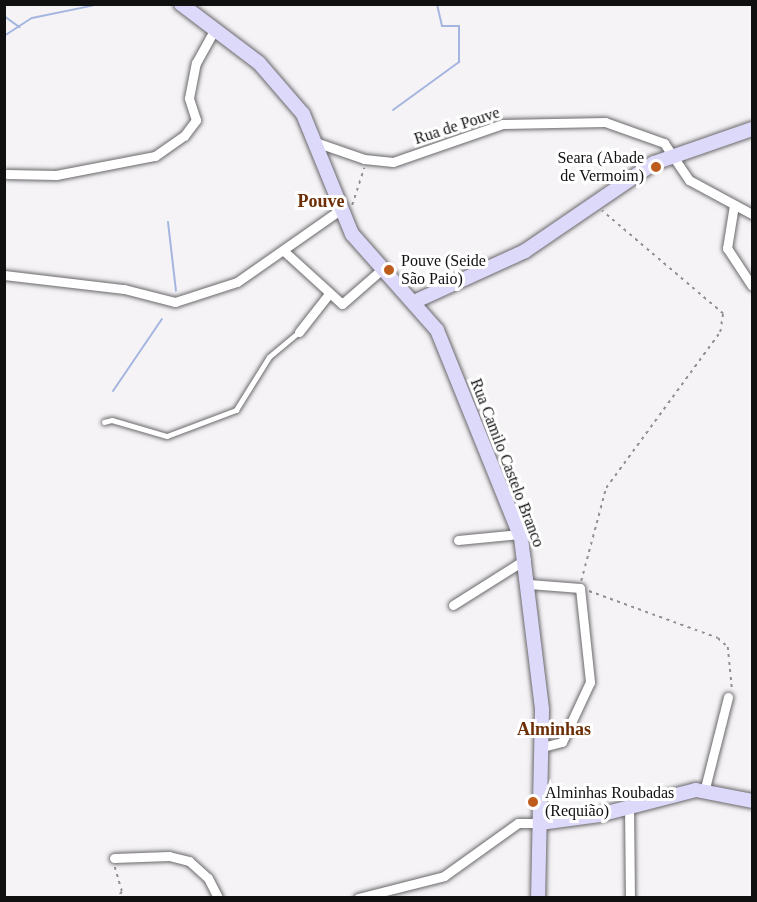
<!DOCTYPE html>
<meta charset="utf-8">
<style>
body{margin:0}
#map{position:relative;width:757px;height:902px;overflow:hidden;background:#f5f3f6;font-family:"Times New Roman",serif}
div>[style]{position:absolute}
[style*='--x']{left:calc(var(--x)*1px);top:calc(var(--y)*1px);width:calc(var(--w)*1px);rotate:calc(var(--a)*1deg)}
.stream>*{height:2px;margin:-1px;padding:0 1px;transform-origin:1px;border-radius:1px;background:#a4b5df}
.path>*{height:1.5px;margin-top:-0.75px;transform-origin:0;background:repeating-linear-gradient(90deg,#929092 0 3px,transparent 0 7.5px)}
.roads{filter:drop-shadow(0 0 2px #6a686b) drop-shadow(0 0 2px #6a686b)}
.lane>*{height:4.5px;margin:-2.25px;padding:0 2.25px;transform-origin:2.25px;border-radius:2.25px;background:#fff}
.street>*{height:9px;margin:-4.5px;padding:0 4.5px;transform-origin:4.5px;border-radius:4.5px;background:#fff}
.secondary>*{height:14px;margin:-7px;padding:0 7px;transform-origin:7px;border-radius:7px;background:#ddd9fa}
.dots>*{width:16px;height:16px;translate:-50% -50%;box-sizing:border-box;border:3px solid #fff;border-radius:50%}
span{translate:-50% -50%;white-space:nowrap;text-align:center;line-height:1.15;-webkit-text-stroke:6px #fff;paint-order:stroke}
.street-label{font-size:16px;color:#111011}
.poi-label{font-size:16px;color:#111011}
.right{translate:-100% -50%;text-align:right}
.left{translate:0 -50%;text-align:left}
.neighbourhood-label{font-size:18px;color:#6c2f05;font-weight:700}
.frame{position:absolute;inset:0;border:6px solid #111011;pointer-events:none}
</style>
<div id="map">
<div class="stream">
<div style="--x:4;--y:16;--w:19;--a:36"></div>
<div style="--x:4;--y:36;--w:33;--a:-33"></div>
<div style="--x:32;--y:18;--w:69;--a:-11.6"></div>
<div style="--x:393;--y:110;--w:82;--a:-36"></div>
<div style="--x:459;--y:62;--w:36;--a:-90"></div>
<div style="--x:459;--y:26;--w:17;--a:180"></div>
<div style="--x:442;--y:26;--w:23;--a:-103"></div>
<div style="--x:168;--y:222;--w:69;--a:83.4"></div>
<div style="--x:113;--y:391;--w:87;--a:-55.8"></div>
</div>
<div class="path">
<div style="--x:352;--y:205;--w:39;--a:-72"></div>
<div style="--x:581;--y:581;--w:96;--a:-75"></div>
<div style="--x:606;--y:488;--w:193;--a:-53.8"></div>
<div style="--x:720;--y:332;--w:18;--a:-81"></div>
<div style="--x:723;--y:314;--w:159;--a:-139.6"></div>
<div style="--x:589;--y:591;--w:137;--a:20"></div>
<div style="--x:718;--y:638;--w:13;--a:42"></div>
<div style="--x:728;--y:647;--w:41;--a:84.4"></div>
<div style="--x:115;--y:867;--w:26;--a:74"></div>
<div style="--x:122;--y:892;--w:7;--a:124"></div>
</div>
<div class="roads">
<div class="lane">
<div style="--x:104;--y:422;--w:8;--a:-14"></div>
<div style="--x:112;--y:420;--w:57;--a:16.2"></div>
<div style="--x:167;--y:436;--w:74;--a:-20.6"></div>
<div style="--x:236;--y:410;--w:62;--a:-58.1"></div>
<div style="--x:269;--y:357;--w:39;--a:-40"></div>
</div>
<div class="street">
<div style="--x:318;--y:143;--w:49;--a:19.2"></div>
<div style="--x:364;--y:159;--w:29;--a:6"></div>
<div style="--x:393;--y:162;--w:116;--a:-19.1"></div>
<div style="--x:503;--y:124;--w:102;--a:-1.1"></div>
<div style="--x:605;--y:122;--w:63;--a:19.6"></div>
<div style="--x:664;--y:143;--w:45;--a:56"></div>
<div style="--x:689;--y:180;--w:72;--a:28.4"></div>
<div style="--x:7;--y:174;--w:49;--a:1.2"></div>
<div style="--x:56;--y:175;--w:101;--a:-10.9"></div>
<div style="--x:155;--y:156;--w:35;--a:-35"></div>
<div style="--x:184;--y:136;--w:20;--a:-53"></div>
<div style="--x:196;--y:120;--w:23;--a:-108"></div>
<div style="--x:189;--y:98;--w:36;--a:-79"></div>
<div style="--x:196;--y:63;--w:38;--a:-61"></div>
<div style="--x:734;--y:205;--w:44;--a:99.2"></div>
<div style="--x:727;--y:248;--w:45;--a:56.7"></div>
<div style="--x:285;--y:252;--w:77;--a:42.4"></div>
<div style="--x:342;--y:304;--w:52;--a:-41.1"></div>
<div style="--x:4;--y:275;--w:121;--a:6.7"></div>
<div style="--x:124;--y:289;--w:53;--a:14.3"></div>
<div style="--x:175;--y:302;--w:65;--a:-17.9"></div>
<div style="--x:237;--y:282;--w:126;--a:-35"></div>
<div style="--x:299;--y:332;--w:47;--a:-51.9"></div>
<div style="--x:458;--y:540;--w:62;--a:-5.5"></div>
<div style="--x:529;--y:584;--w:51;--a:4.5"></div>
<div style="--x:580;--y:588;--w:95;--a:83.9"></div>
<div style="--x:590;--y:682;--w:66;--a:115"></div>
<div style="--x:562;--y:742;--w:21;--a:166"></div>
<div style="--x:453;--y:605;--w:86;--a:-32.2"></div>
<div style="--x:704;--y:792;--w:98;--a:-75.8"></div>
<div style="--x:629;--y:805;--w:93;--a:89.4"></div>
<div style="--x:114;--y:858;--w:55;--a:-2.1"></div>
<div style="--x:169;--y:856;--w:21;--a:14"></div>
<div style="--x:189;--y:861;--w:25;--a:42"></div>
<div style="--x:208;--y:878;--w:22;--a:63"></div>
<div style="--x:358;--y:898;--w:89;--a:-14.3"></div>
<div style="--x:444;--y:876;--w:91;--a:-35.6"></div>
<div style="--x:518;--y:823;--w:22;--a:0"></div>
</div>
<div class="secondary">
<div style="--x:181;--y:4;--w:98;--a:37.1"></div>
<div style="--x:259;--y:63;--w:67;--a:49.2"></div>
<div style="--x:303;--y:114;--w:130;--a:67.8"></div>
<div style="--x:352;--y:234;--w:128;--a:48.5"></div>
<div style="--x:437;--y:330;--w:224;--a:68"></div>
<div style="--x:521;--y:538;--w:173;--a:83"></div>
<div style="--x:542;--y:710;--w:188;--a:91.2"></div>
<div style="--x:416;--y:301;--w:120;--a:-24.6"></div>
<div style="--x:525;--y:251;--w:156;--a:-34.3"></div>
<div style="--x:654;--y:163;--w:104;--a:-19.1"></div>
<div style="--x:540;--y:823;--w:60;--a:-7.7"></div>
<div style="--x:599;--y:815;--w:100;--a:-14.5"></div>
<div style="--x:696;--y:790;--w:57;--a:11.1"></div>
</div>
</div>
<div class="dots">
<div style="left:656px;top:167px;background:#be5c1e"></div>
<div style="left:389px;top:270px;background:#be5c1e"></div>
<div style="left:533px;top:802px;background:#be5c1e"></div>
</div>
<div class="street-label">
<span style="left:457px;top:126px;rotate:-18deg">Rua de Pouve</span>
<span style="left:507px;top:463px;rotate:69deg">Rua Camilo Castelo Branco</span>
</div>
<div class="poi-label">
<span class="right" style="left:644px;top:167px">Seara (Abade<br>de Vermoim)</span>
<span class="left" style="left:401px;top:270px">Pouve (Seide<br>São Paio)</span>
<span class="left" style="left:545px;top:802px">Alminhas Roubadas<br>(Requião)</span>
</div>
<div class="neighbourhood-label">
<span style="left:321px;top:201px">Pouve</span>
<span style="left:554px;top:729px">Alminhas</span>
</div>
<div class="frame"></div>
</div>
